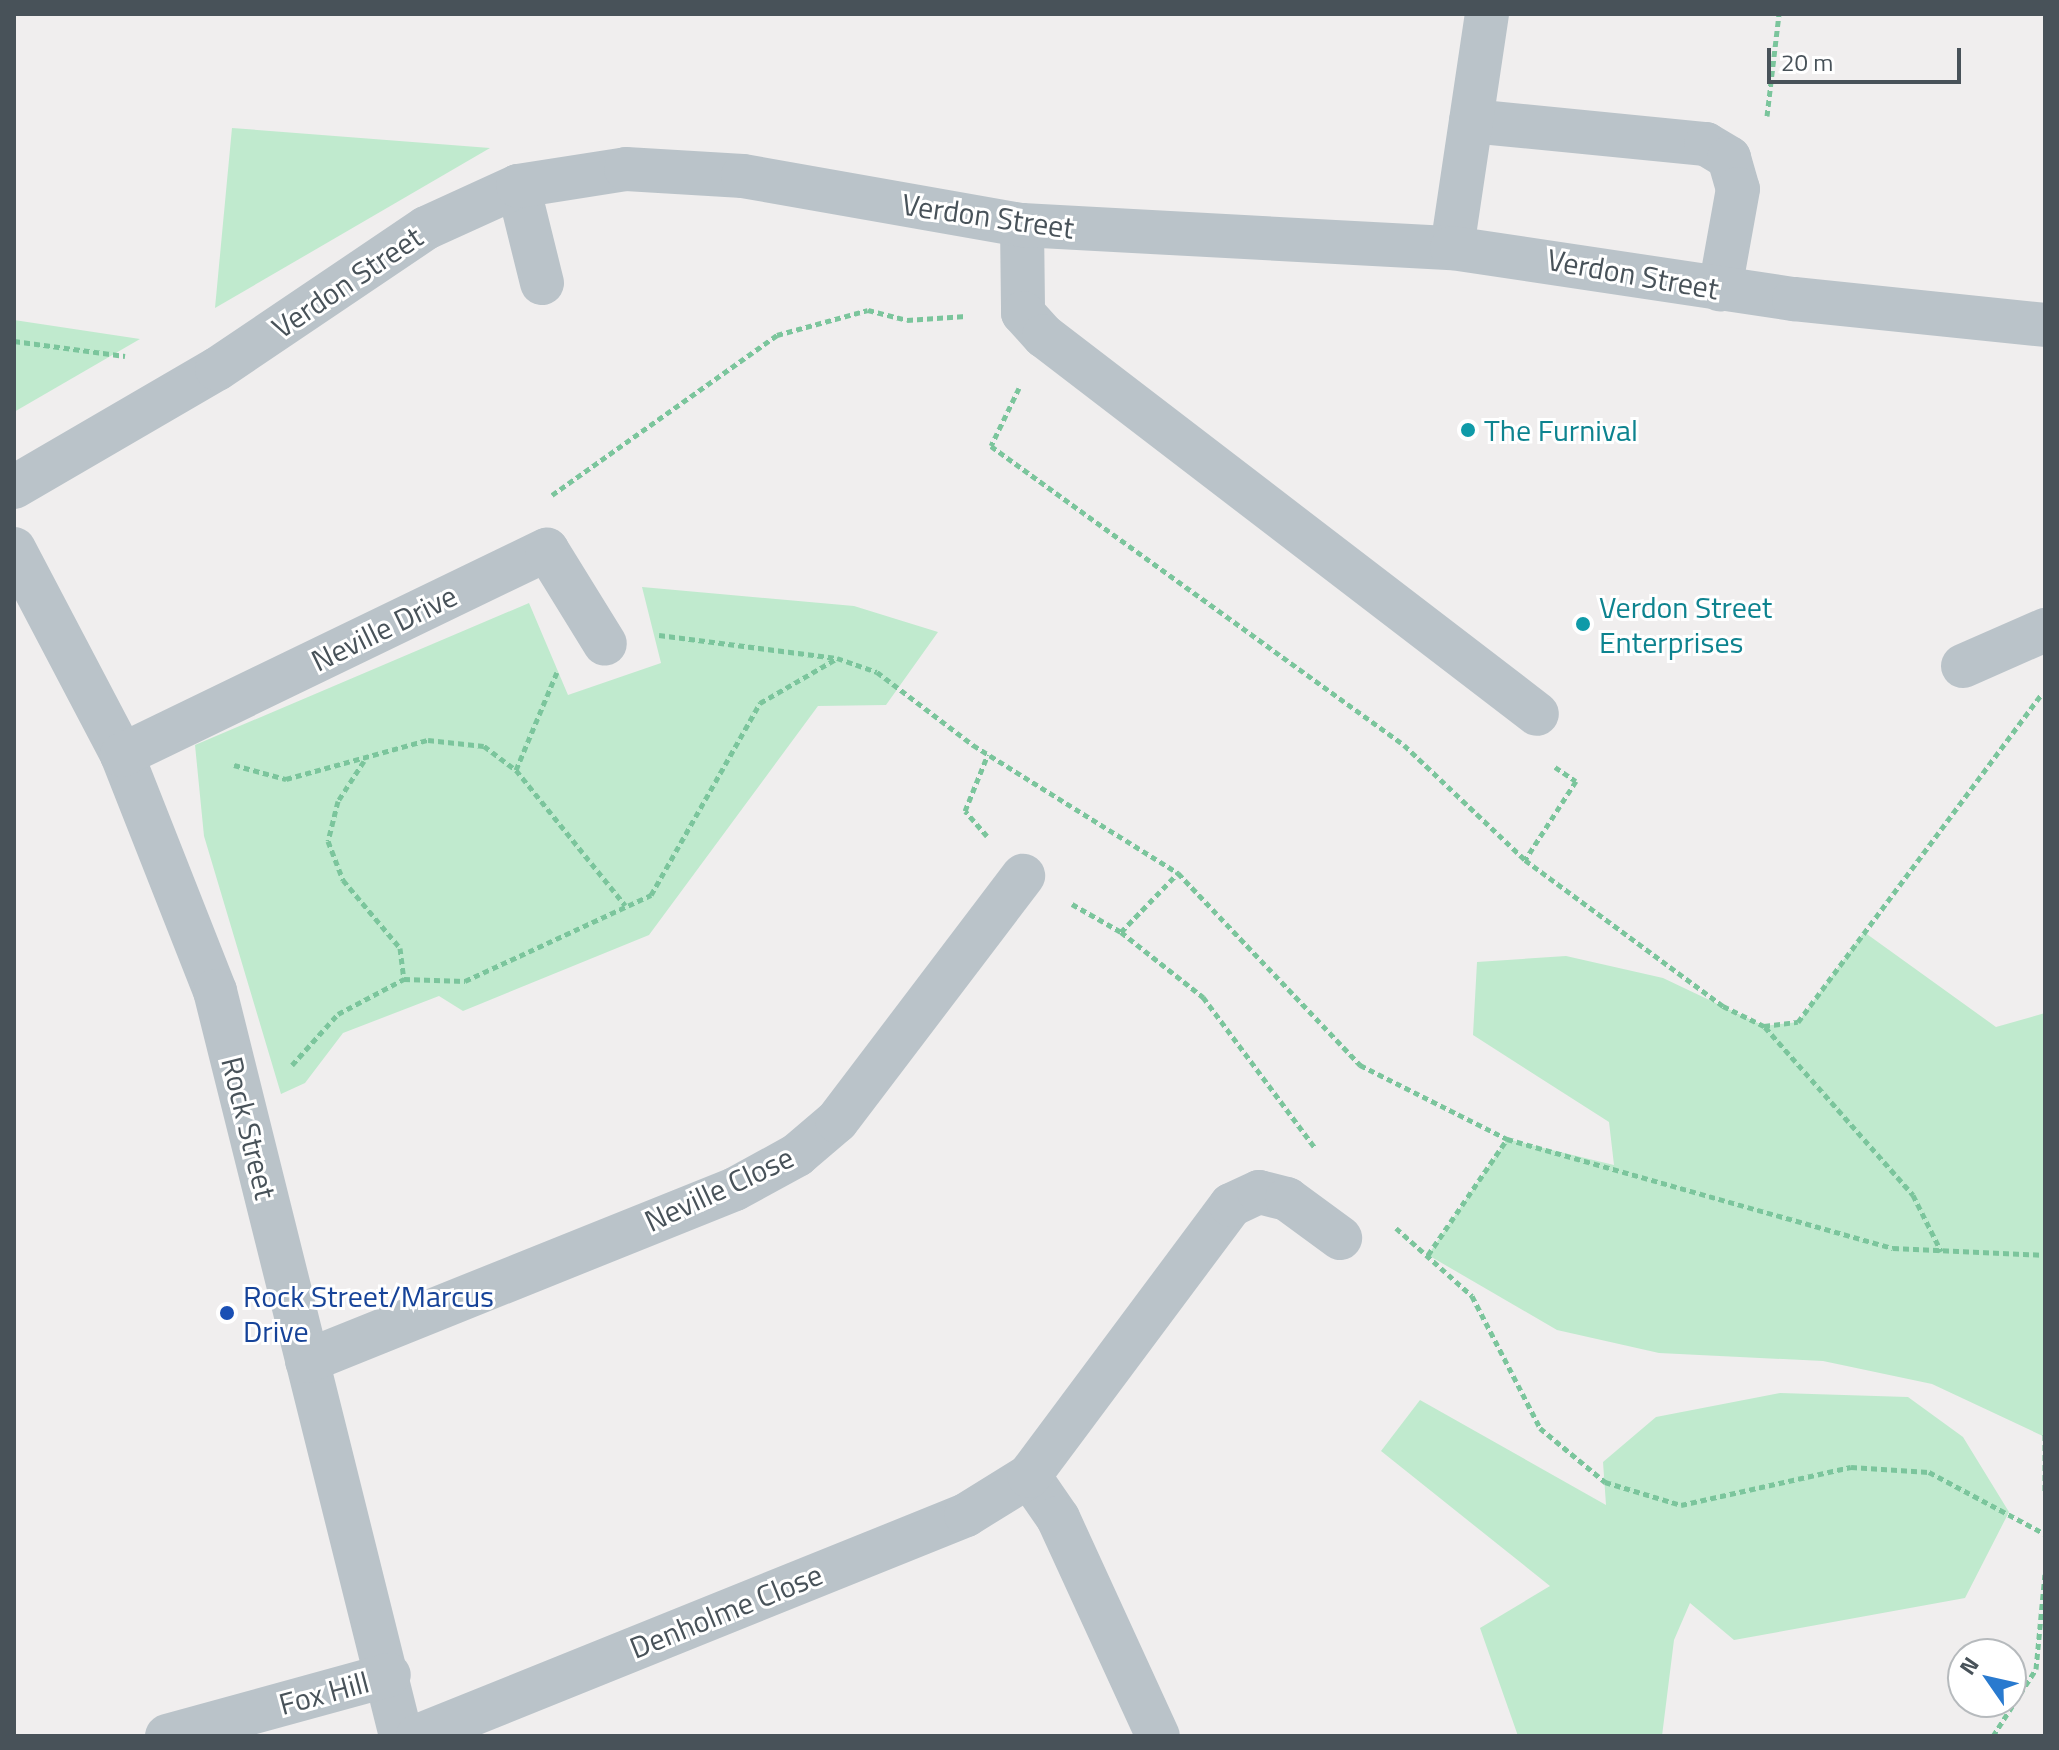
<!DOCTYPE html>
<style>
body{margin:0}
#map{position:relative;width:2059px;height:1750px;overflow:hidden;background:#f0eeee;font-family:"Titillium Web",sans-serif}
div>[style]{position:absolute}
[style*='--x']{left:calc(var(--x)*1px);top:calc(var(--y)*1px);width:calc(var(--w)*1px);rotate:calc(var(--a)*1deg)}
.green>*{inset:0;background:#c0eace}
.path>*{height:5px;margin-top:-2.5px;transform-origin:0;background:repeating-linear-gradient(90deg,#7bc59c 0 6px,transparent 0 10px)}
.minor>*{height:44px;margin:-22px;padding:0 22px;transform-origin:22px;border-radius:22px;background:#bac3c9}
.dots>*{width:22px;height:22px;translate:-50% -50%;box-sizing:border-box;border:4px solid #fff;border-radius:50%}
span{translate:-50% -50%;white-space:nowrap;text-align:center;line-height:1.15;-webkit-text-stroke:6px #fff;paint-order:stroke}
.street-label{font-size:30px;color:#485259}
.culture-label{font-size:30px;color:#0d838f}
.left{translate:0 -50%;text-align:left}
.transit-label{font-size:30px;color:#164399}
.frame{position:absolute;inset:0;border:16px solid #485259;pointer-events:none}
.north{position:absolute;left:1947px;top:1638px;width:80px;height:80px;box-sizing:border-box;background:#fff;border:2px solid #b6babd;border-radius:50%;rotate:304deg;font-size:22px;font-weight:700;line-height:32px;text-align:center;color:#485259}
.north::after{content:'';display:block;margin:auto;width:28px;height:36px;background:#297acf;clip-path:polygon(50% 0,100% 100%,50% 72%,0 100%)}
.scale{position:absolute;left:1767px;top:48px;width:194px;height:36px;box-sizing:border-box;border:4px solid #485259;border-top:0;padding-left:10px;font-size:24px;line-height:28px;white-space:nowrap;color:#485259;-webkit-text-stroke:6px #fff;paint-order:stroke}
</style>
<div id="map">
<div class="green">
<div style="clip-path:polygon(232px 128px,490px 148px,215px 308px)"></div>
<div style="clip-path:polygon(14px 320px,140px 339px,14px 412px)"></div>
<div style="clip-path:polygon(642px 587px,854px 606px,938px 632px,886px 705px,818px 706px,649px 935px,463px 1011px,439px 996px,343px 1033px,305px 1083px,281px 1094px,204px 836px,195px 745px,529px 603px,568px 695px,661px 663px)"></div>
<div style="clip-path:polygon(1864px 932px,1996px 1027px,2045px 1013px,2045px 1437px,1932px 1384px,1823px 1361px,1659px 1353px,1557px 1330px,1428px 1255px,1507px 1139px,1614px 1165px,1609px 1122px,1473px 1035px,1477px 962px,1566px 956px,1663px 978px,1764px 1026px,1798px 1022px)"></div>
<div style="clip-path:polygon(1780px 1393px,1908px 1397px,1963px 1437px,2009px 1512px,1965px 1598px,1734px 1640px,1690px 1603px,1674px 1640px,1662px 1736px,1518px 1736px,1480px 1628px,1550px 1586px,1381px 1451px,1420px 1400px,1606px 1505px,1603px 1462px,1656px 1417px)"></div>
</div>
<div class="path">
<div style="--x:1767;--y:116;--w:103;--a:-83.3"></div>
<div style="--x:14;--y:341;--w:112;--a:7.7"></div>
<div style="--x:1019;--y:388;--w:64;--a:115.8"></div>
<div style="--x:991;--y:446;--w:510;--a:35.9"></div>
<div style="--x:1404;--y:745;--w:167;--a:43.5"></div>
<div style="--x:552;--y:495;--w:276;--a:-35.4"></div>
<div style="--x:777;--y:335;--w:94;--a:-15.4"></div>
<div style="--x:868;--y:310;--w:40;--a:14.4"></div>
<div style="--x:907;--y:320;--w:59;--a:-3.9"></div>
<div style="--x:659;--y:635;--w:179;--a:7.4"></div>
<div style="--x:837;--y:658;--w:42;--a:19.3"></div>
<div style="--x:877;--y:672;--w:121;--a:37.2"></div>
<div style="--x:973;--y:745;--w:242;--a:32"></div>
<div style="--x:1178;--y:873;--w:265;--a:46.5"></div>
<div style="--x:1360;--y:1065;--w:165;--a:26.7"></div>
<div style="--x:1507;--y:1139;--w:401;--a:15.8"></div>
<div style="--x:1893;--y:1248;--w:152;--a:2.6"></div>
<div style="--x:364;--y:761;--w:48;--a:123"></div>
<div style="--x:338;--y:801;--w:41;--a:104"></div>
<div style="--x:328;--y:841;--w:42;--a:69"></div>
<div style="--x:343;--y:880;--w:89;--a:50"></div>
<div style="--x:400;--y:948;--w:31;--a:83"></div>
<div style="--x:234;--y:765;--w:54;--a:15.1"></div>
<div style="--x:286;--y:779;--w:147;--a:-15.4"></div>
<div style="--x:428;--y:740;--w:56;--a:6.1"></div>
<div style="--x:484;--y:746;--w:40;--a:37"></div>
<div style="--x:516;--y:770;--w:174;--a:51.1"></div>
<div style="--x:1555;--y:767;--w:25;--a:34"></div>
<div style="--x:1576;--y:781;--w:94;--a:122.8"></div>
<div style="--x:1525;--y:860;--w:246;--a:36.4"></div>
<div style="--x:1723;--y:1006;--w:46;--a:26"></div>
<div style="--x:1764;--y:1026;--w:34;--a:-7"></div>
<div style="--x:1798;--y:1022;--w:409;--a:-53.4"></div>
<div style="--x:516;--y:770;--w:106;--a:-67.3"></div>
<div style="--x:987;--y:836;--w:33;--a:-131"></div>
<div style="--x:965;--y:811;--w:61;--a:-68"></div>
<div style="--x:1072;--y:904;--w:56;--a:29.7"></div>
<div style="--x:1121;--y:932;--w:105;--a:38.4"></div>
<div style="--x:1203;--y:997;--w:189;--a:53.4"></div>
<div style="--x:1121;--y:932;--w:82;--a:-46"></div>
<div style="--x:1765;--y:1027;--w:224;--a:48.6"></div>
<div style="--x:1913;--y:1195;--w:63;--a:63.4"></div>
<div style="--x:292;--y:1065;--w:69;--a:-48"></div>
<div style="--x:338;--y:1014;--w:75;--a:-27.9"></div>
<div style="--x:404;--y:979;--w:61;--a:1.9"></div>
<div style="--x:465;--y:981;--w:205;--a:-24.8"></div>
<div style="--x:651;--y:895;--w:221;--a:-60.4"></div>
<div style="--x:760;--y:703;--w:88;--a:-30.1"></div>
<div style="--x:1396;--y:1228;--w:102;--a:41.8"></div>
<div style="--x:1472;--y:1296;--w:148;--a:62.7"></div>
<div style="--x:1540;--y:1428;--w:85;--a:39.7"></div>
<div style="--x:1605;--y:1482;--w:79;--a:16.8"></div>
<div style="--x:1681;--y:1505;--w:174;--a:-12.6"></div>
<div style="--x:1851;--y:1467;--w:78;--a:3.7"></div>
<div style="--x:1929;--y:1472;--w:132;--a:28.1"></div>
<div style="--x:1428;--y:1255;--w:140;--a:-55.7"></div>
<div style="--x:2045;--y:1434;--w:57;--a:90"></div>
<div style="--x:1993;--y:1736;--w:80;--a:-57.3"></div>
<div style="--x:2036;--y:1669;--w:95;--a:-84.6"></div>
</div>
<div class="minor">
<div style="--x:1471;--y:121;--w:236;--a:5.6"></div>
<div style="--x:1706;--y:144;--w:27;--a:31"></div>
<div style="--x:1729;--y:158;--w:32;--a:74"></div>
<div style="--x:1738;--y:189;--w:102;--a:100.2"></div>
<div style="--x:518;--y:186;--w:100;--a:76.1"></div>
<div style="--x:1022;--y:225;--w:88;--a:89.3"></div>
<div style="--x:1023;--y:313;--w:31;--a:48"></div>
<div style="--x:1044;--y:336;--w:621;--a:37.48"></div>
<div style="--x:1452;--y:248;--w:237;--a:-81.5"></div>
<div style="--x:14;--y:487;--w:235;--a:-30.2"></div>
<div style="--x:217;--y:369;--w:252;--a:-34"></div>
<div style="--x:426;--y:228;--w:101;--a:-24.5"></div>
<div style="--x:518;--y:186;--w:109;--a:-8.9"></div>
<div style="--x:626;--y:169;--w:117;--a:3.4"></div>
<div style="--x:743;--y:176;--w:283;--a:10"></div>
<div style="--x:1022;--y:225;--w:431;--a:3.1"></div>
<div style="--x:1452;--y:248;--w:346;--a:8.5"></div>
<div style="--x:1794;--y:299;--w:252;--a:5.9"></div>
<div style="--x:14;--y:549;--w:233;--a:62.3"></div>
<div style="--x:122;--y:755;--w:254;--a:68.5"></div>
<div style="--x:215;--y:991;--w:768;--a:75.98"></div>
<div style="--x:1963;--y:666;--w:90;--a:-23.7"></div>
<div style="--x:122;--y:755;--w:472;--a:-25.8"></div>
<div style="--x:547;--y:550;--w:110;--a:58.3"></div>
<div style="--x:307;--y:1361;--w:461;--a:-21.9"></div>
<div style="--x:735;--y:1189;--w:71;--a:-28.7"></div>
<div style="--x:797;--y:1155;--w:52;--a:-40.4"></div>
<div style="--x:837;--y:1121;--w:308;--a:-52.8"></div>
<div style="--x:1029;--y:1476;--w:51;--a:55.4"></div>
<div style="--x:1058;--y:1518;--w:240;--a:65.4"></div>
<div style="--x:167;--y:1736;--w:230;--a:-15.4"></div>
<div style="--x:418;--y:1736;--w:591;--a:-21.96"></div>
<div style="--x:966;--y:1515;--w:74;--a:-31.8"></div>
<div style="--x:1029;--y:1476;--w:338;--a:-53.3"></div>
<div style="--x:1231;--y:1205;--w:31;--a:-25"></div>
<div style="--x:1259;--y:1192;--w:29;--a:14"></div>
<div style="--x:1287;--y:1199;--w:66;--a:36.3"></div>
</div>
<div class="dots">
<div style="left:1468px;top:430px;background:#0f9aa8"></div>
<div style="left:1583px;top:624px;background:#0f9aa8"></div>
<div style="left:227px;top:1313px;background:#1a4fb4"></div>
</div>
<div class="street-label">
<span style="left:988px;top:216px;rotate:8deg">Verdon Street</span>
<span style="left:1633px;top:274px;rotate:10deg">Verdon Street</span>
<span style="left:347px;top:282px;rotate:-34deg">Verdon Street</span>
<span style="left:384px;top:628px;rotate:-26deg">Neville Drive</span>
<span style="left:249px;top:1128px;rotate:76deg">Rock Street</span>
<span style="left:719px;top:1189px;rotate:-25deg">Neville Close</span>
<span style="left:726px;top:1611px;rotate:-22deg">Denholme Close</span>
<span style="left:324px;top:1693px;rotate:-15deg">Fox Hill</span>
</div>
<div class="culture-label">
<span class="left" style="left:1484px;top:430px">The Furnival</span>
<span class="left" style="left:1599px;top:624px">Verdon Street<br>Enterprises</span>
</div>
<div class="transit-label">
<span class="left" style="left:243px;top:1313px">Rock Street/Marcus<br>Drive</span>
</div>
<div class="frame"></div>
<div class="north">N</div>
<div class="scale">20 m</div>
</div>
